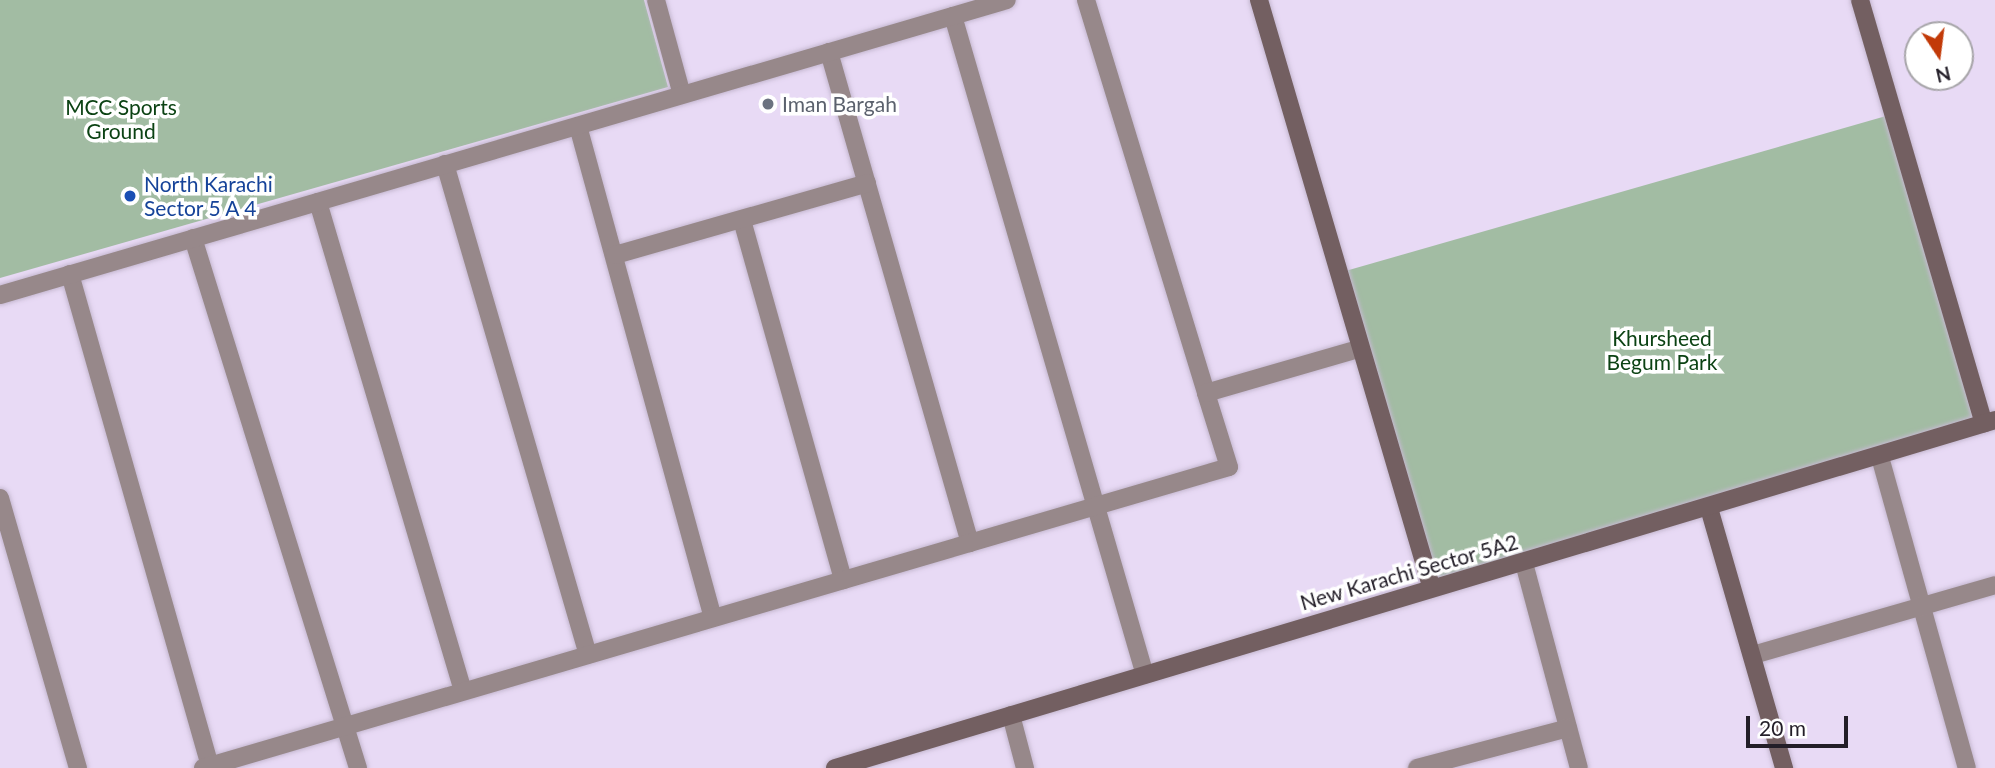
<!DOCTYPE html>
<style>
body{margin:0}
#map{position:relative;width:1995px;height:768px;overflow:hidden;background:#e8daf5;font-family:Lato,sans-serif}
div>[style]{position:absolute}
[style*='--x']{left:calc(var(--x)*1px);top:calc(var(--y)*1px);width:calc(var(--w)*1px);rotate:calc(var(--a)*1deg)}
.green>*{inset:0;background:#a2bca3;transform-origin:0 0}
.roads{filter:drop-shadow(0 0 2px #c5b8d0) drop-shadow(0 0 2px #c5b8d0)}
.street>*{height:18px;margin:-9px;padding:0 9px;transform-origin:9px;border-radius:9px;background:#97888a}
.secondary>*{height:18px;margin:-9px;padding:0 9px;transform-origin:9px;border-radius:9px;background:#735f61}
.dots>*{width:19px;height:19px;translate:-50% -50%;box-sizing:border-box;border:4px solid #fff;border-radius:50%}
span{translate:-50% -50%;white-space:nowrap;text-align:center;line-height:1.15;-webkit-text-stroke:7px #fff;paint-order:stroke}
.worship-label{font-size:21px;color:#5b616d}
.left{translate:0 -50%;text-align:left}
.park-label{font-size:21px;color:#0b4213}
.transit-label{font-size:21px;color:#164399}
.street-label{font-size:21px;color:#231e28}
.north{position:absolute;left:1904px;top:21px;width:70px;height:70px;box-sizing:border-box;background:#fff;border:2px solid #a7a5a9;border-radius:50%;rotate:167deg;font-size:19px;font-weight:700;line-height:28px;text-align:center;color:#231e28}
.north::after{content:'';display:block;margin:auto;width:24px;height:32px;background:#c23a08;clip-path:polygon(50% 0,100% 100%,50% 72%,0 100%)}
.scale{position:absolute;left:1746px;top:716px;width:102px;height:32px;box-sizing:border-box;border:4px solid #231e28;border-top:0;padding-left:9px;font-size:21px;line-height:24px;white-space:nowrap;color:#231e28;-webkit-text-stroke:5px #fff;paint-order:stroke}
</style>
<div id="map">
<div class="green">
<div style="clip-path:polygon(0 0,644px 0,668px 87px,0 278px)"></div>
<div style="left:1893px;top:114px;width:322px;height:576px;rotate:74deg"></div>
</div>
<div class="roads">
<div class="street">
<div style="--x:656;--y:0;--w:98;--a:74.7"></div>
<div style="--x:1086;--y:0;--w:411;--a:73"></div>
<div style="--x:953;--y:16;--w:686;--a:73.76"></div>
<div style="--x:829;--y:52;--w:511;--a:73.98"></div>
<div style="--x:578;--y:126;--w:510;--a:74.66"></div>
<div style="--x:445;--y:164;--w:511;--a:73.76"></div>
<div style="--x:318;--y:202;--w:510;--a:73.48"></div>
<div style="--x:742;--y:220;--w:374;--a:74.3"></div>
<div style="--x:193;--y:238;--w:555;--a:72.71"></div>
<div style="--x:615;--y:255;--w:262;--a:-15.9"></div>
<div style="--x:70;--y:274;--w:512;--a:74.12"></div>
<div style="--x:0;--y:295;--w:1049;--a:-16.33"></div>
<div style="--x:1880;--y:457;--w:323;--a:74.4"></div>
<div style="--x:0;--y:498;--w:281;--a:73.9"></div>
<div style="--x:1524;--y:563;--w:212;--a:75"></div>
<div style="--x:1753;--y:655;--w:252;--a:-16.1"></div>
<div style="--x:1011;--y:715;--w:55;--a:75.2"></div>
<div style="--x:203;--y:768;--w:1069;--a:-16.35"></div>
<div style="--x:1229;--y:467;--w:77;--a:-107.3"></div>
<div style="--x:1206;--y:393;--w:158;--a:-16.1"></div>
<div style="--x:1417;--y:768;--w:156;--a:-14.8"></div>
</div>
<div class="secondary">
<div style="--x:1259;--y:0;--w:611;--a:73.64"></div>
<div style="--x:1860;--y:0;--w:441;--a:73.7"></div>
<div style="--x:1709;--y:508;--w:271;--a:73.9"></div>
<div style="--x:835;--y:768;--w:1211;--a:-16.7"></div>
</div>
</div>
<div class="dots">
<div style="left:768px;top:104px;background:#6b7280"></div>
<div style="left:130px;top:196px;background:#1a4fb4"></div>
</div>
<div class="worship-label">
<span class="left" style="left:782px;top:104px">Iman Bargah</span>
</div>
<div class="park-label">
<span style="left:121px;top:119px">MCC Sports<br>Ground</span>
<span style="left:1662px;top:350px">Khursheed<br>Begum Park</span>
</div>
<div class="transit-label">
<span class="left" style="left:144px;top:196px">North Karachi<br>Sector 5 A 4</span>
</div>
<div class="street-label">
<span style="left:1409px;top:572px;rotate:-16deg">New Karachi Sector 5A2</span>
</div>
<div class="north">N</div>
<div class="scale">20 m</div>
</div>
